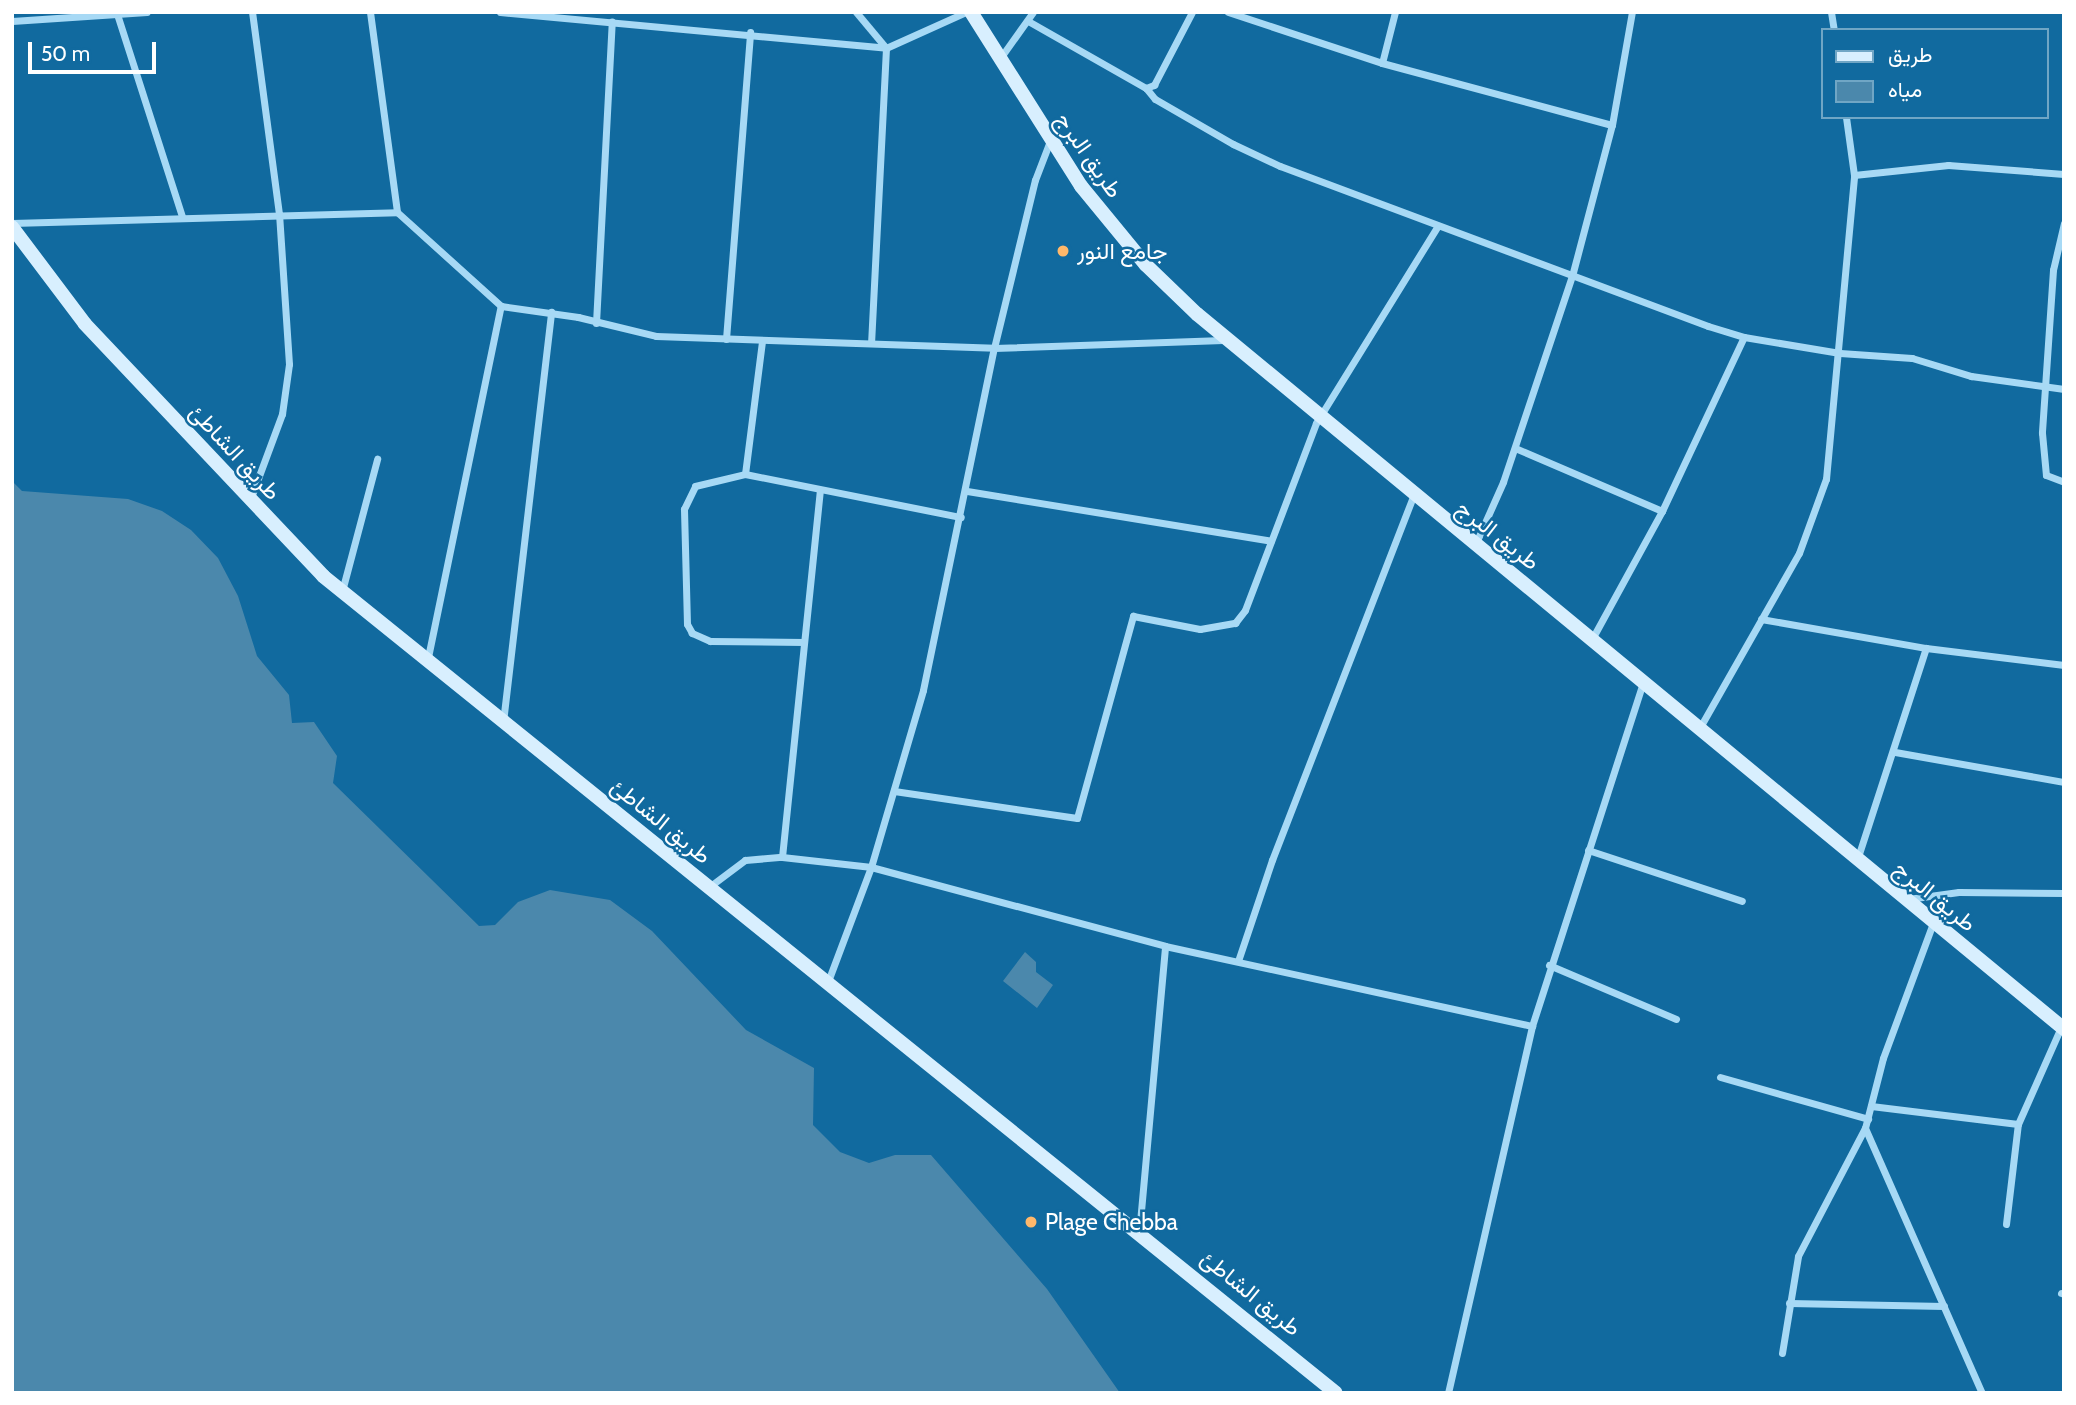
<!DOCTYPE html>
<meta charset="utf-8">
<style>
body{margin:0}
#map{position:relative;width:2076px;height:1405px;overflow:hidden;background:#116a9f;font-family:Cabin,Vazirmatn,sans-serif}
div>[style]{position:absolute}
[style*='--x']{left:calc(var(--x)*1px);top:calc(var(--y)*1px);width:calc(var(--w)*1px);rotate:calc(var(--a)*1deg)}
.water>*{inset:0;background:#4b88ac}
.street>*{height:7px;margin:-3.5px;padding:0 3.5px;transform-origin:3.5px;border-radius:3.5px;background:#a7d9f5}
.secondary>*{height:14px;margin:-7px;padding:0 7px;transform-origin:7px;border-radius:7px;background:#d8effe}
.dots>*{width:19px;height:19px;translate:-50% -50%;box-sizing:border-box;border:4px solid #116a9f;border-radius:50%}
span{translate:-50% -50%;white-space:nowrap;text-align:center;line-height:1.15;-webkit-text-stroke:5px #116a9f;paint-order:stroke}
.street-label{font-size:23px;color:#fff}
.poi-label{font-size:23px;color:#fff}
.left{translate:0 -50%;text-align:left}
.frame{position:absolute;inset:0;border:14px solid #fff;pointer-events:none}
.legend{position:absolute;left:1821px;top:28px;width:228px;height:91px;box-sizing:border-box;background:#116a9f;border:2px solid #70a6c5;margin:0;padding:9px 12px;list-style:none;font-size:21px;color:#fff}
.legend li{display:flex;align-items:center;gap:14px;height:35px}
.legend b{width:35px;border:2px solid #70a6c5}
.scale{position:absolute;left:28px;top:42px;width:128px;height:32px;box-sizing:border-box;border:4px solid #fff;border-top:0;padding-left:9px;font-size:21px;line-height:24px;white-space:nowrap;color:#fff;-webkit-text-stroke:5px #116a9f;paint-order:stroke}
</style>
<div id="map">
<div class="water">
<div style="clip-path:polygon(12px 481px,22px 491px,128px 499px,162px 511px,191px 530px,218px 558px,238px 596px,257px 656px,289px 695px,292px 723px,314px 722px,337px 756px,333px 783px,479px 926px,495px 925px,518px 902px,550px 890px,610px 900px,652px 931px,746px 1030px,814px 1068px,813px 1125px,840px 1152px,869px 1163px,895px 1155px,931px 1155px,1047px 1289px,1120px 1393px,12px 1393px)"></div>
<div style="clip-path:polygon(1025px 952px,1036px 962px,1036px 972px,1053px 985px,1037px 1008px,1003px 981px)"></div>
</div>
<div class="street">
<div style="--x:370;--y:12;--w:202;--a:82.3"></div>
<div style="--x:397;--y:212;--w:140;--a:42.1"></div>
<div style="--x:501;--y:306;--w:78;--a:8.1"></div>
<div style="--x:578;--y:317;--w:80;--a:13.7"></div>
<div style="--x:656;--y:336;--w:338;--a:2"></div>
<div style="--x:994;--y:348;--w:229;--a:-2"></div>
<div style="--x:500;--y:12;--w:388;--a:5.3"></div>
<div style="--x:886;--y:48;--w:88;--a:-24.2"></div>
<div style="--x:856;--y:12;--w:47;--a:50.2"></div>
<div style="--x:886;--y:48;--w:294;--a:92.9"></div>
<div style="--x:1228;--y:12;--w:162;--a:18.3"></div>
<div style="--x:1382;--y:63;--w:238;--a:15.1"></div>
<div style="--x:1831;--y:12;--w:18;--a:81"></div>
<div style="--x:117;--y:14;--w:213;--a:72.2"></div>
<div style="--x:12;--y:21;--w:135;--a:-3.8"></div>
<div style="--x:1028;--y:21;--w:136;--a:29.6"></div>
<div style="--x:1146;--y:88;--w:9;--a:-21"></div>
<div style="--x:1154;--y:85;--w:82;--a:-62.5"></div>
<div style="--x:1001;--y:57;--w:55;--a:-54.6"></div>
<div style="--x:1382;--y:63;--w:53;--a:-75.7"></div>
<div style="--x:1146;--y:88;--w:14;--a:51"></div>
<div style="--x:1155;--y:99;--w:90;--a:30"></div>
<div style="--x:1233;--y:144;--w:52;--a:25.1"></div>
<div style="--x:1280;--y:166;--w:457;--a:20.5"></div>
<div style="--x:1708;--y:326;--w:38;--a:17"></div>
<div style="--x:1744;--y:337;--w:97;--a:9.5"></div>
<div style="--x:1840;--y:353;--w:72;--a:4"></div>
<div style="--x:1912;--y:358;--w:62;--a:17"></div>
<div style="--x:1971;--y:376;--w:94;--a:8"></div>
<div style="--x:1854;--y:175;--w:95;--a:-6.1"></div>
<div style="--x:1948;--y:165;--w:116;--a:4.4"></div>
<div style="--x:12;--y:223;--w:385;--a:-1.6"></div>
<div style="--x:2064;--y:223;--w:48;--a:103.2"></div>
<div style="--x:2053;--y:270;--w:163;--a:93.9"></div>
<div style="--x:2042;--y:433;--w:42;--a:84.6"></div>
<div style="--x:2046;--y:475;--w:19;--a:21"></div>
<div style="--x:596;--y:323;--w:302;--a:-87"></div>
<div style="--x:726;--y:339;--w:308;--a:-85.5"></div>
<div style="--x:1515;--y:448;--w:160;--a:23.2"></div>
<div style="--x:1662;--y:511;--w:192;--a:-64.8"></div>
<div style="--x:745;--y:474;--w:134;--a:-82.7"></div>
<div style="--x:967;--y:491;--w:308;--a:9.3"></div>
<div style="--x:250;--y:500;--w:92;--a:-69.6"></div>
<div style="--x:282;--y:414;--w:50;--a:-82"></div>
<div style="--x:289;--y:364;--w:150;--a:-93.8"></div>
<div style="--x:279;--y:214;--w:204;--a:-97.6"></div>
<div style="--x:1475;--y:545;--w:69;--a:-66"></div>
<div style="--x:1503;--y:482;--w:217;--a:-71.5"></div>
<div style="--x:1572;--y:276;--w:156;--a:-75.2"></div>
<div style="--x:1612;--y:125;--w:115;--a:-80"></div>
<div style="--x:342;--y:591;--w:137;--a:-75.1"></div>
<div style="--x:1761;--y:619;--w:168;--a:10"></div>
<div style="--x:1926;--y:648;--w:139;--a:7"></div>
<div style="--x:1592;--y:639;--w:146;--a:-61.3"></div>
<div style="--x:804;--y:642;--w:94;--a:-179.4"></div>
<div style="--x:710;--y:641;--w:20;--a:-156"></div>
<div style="--x:692;--y:633;--w:10;--a:-119"></div>
<div style="--x:687;--y:624;--w:115;--a:-91.5"></div>
<div style="--x:684;--y:509;--w:25;--a:-64"></div>
<div style="--x:695;--y:486;--w:51;--a:-13.5"></div>
<div style="--x:745;--y:474;--w:220;--a:11.3"></div>
<div style="--x:427;--y:662;--w:364;--a:-78.3"></div>
<div style="--x:503;--y:722;--w:413;--a:-83.3"></div>
<div style="--x:1699;--y:729;--w:202;--a:-60.4"></div>
<div style="--x:1799;--y:553;--w:79;--a:-70"></div>
<div style="--x:1826;--y:479;--w:305;--a:-84.7"></div>
<div style="--x:1854;--y:175;--w:59;--a:-97.9"></div>
<div style="--x:1895;--y:752;--w:172;--a:10.1"></div>
<div style="--x:894;--y:791;--w:185;--a:8.4"></div>
<div style="--x:1077;--y:818;--w:210;--a:-74.5"></div>
<div style="--x:1133;--y:616;--w:68;--a:11"></div>
<div style="--x:1200;--y:629;--w:36;--a:-10"></div>
<div style="--x:1235;--y:623;--w:16;--a:-52"></div>
<div style="--x:1245;--y:610;--w:200;--a:-69.2"></div>
<div style="--x:1316;--y:423;--w:230;--a:-58.3"></div>
<div style="--x:1588;--y:850;--w:162;--a:18.3"></div>
<div style="--x:782;--y:857;--w:368;--a:-84.1"></div>
<div style="--x:1857;--y:860;--w:223;--a:-72"></div>
<div style="--x:709;--y:887;--w:45;--a:-36.9"></div>
<div style="--x:745;--y:860;--w:37;--a:-5"></div>
<div style="--x:782;--y:857;--w:90;--a:6.4"></div>
<div style="--x:871;--y:867;--w:304;--a:15"></div>
<div style="--x:1165;--y:946;--w:376;--a:12.3"></div>
<div style="--x:1908;--y:899;--w:51;--a:-7.8"></div>
<div style="--x:1959;--y:892;--w:105;--a:0.5"></div>
<div style="--x:1238;--y:961;--w:107;--a:-71.4"></div>
<div style="--x:1272;--y:860;--w:390;--a:-68.8"></div>
<div style="--x:1549;--y:965;--w:138;--a:23"></div>
<div style="--x:827;--y:984;--w:125;--a:-69.4"></div>
<div style="--x:871;--y:867;--w:184;--a:-73.6"></div>
<div style="--x:923;--y:690;--w:349;--a:-78.3"></div>
<div style="--x:994;--y:348;--w:173;--a:-76.3"></div>
<div style="--x:1035;--y:180;--w:42;--a:-69"></div>
<div style="--x:1720;--y:1077;--w:154;--a:15.8"></div>
<div style="--x:1871;--y:1106;--w:148;--a:7"></div>
<div style="--x:1865;--y:1128;--w:290;--a:66.2"></div>
<div style="--x:2006;--y:1224;--w:101;--a:-83.2"></div>
<div style="--x:2018;--y:1124;--w:106;--a:-66.1"></div>
<div style="--x:1139;--y:1233;--w:288;--a:-84.8"></div>
<div style="--x:2061;--y:1293;--w:3;--a:18"></div>
<div style="--x:1789;--y:1303;--w:155;--a:1.1"></div>
<div style="--x:1782;--y:1353;--w:98;--a:-80.6"></div>
<div style="--x:1798;--y:1256;--w:144;--a:-62.4"></div>
<div style="--x:1865;--y:1128;--w:72;--a:-75.6"></div>
<div style="--x:1883;--y:1058;--w:144;--a:-69.7"></div>
<div style="--x:1448;--y:1393;--w:376;--a:-77.1"></div>
<div style="--x:1532;--y:1026;--w:361;--a:-72.1"></div>
</div>
<div class="secondary">
<div style="--x:971;--y:12;--w:206;--a:57.7"></div>
<div style="--x:1081;--y:186;--w:102;--a:50.6"></div>
<div style="--x:1146;--y:265;--w:71;--a:43.9"></div>
<div style="--x:1197;--y:314;--w:1124;--a:39.51"></div>
<div style="--x:12;--y:227;--w:121;--a:53"></div>
<div style="--x:85;--y:324;--w:347;--a:46.6"></div>
<div style="--x:323;--y:576;--w:1301;--a:38.89"></div>
</div>
<div class="dots">
<div style="left:1063px;top:251px;background:#ffb86b"></div>
<div style="left:1031px;top:1222px;background:#ffb86b"></div>
</div>
<div class="street-label">
<span style="left:1089px;top:155px;rotate:55deg">طريق البرج</span>
<span style="left:235px;top:452px;rotate:47deg">طريق الشاطئ</span>
<span style="left:1498px;top:535px;rotate:38deg">طريق البرج</span>
<span style="left:661px;top:821px;rotate:39deg">طريق الشاطئ</span>
<span style="left:1935px;top:896px;rotate:39deg">طريق البرج</span>
<span style="left:1251px;top:1293px;rotate:39deg">طريق الشاطئ</span>
</div>
<div class="poi-label">
<span class="left" style="left:1077px;top:251px">جامع النور</span>
<span class="left" style="left:1045px;top:1222px">Plage Chebba</span>
</div>
<div class="frame"></div>
<ul class="legend">
<li><b style="height:9px;background:#d8effe"></b>طريق</li>
<li><b style="height:19px;background:#4b88ac"></b>مياه</li>
</ul>
<div class="scale">50 m</div>
</div>
